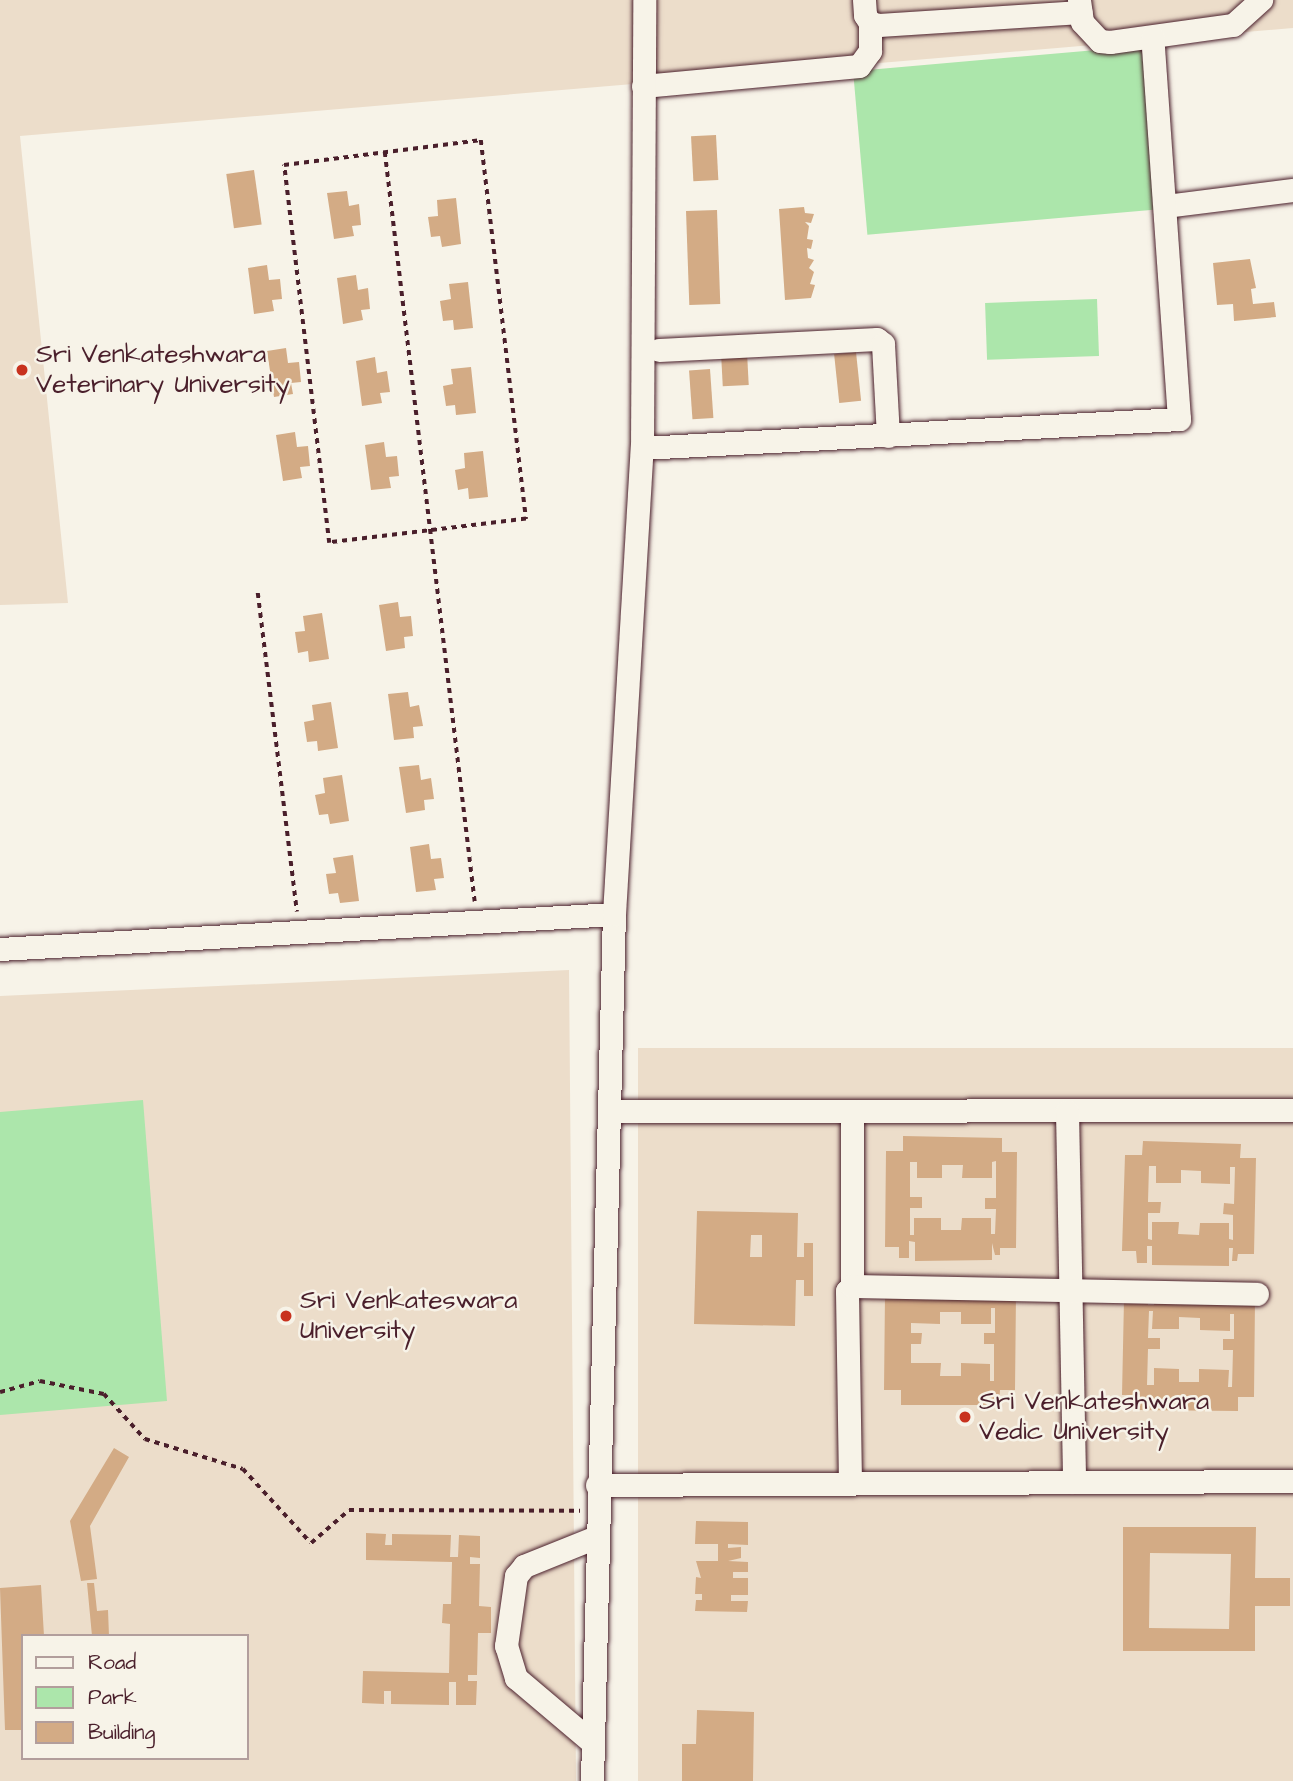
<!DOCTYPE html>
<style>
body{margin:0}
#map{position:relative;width:1293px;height:1781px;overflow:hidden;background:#f7f3e8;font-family:"Architects Daughter",sans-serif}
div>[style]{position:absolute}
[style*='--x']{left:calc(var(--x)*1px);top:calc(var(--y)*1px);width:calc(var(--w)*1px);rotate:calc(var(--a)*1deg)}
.built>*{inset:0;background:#ecddca;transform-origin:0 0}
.green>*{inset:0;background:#ace6ab;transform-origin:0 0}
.building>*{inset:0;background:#d3ab85;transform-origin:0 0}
.path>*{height:3.5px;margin-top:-1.75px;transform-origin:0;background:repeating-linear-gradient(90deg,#4a1f2b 0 5px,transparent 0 10px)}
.roads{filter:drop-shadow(0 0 2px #4a1f2b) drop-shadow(0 0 2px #4a1f2b)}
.minor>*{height:23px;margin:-11.5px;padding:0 11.5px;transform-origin:11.5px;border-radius:11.5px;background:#f7f3e8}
.dots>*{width:19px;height:19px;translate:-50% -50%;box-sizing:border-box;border:4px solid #f7f3e8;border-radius:50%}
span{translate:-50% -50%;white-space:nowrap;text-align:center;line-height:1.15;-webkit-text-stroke:5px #f7f3e8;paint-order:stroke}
.poi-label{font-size:26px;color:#4a1f2b}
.left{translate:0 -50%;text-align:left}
.legend{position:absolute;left:21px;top:1634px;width:228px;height:126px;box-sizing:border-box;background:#f7f3e8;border:2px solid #b29e9c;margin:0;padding:9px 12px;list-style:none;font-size:21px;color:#4a1f2b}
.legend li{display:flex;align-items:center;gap:14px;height:35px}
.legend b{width:35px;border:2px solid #b29e9c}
</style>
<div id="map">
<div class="built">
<div style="clip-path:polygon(0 0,1293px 0,1293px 28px,20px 136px,68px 603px,0 605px)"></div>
<div style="clip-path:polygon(evenodd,569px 970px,576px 1781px,0 1781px,0 996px,569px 970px,23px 1636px,247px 1636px,247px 1758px,23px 1758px,23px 1636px)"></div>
<div style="left:638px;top:1048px;width:655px;height:733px"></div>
</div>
<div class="green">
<div style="left:1142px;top:46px;width:164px;height:290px;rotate:85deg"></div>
<div style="left:1097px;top:299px;width:57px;height:112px;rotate:88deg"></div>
<div style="clip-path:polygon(143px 1100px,167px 1401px,0 1415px,0 1112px)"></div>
</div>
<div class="building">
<div style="left:716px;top:135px;width:45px;height:25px;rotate:87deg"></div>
<div style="left:254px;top:170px;width:55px;height:28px;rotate:82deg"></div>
<div style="clip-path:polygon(347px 191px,349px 206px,359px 204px,361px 225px,352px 226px,354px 236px,334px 239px,327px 193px)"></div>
<div style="clip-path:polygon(456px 198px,461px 244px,442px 247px,440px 236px,431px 237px,428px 217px,438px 216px,437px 200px)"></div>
<div style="clip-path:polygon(804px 207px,805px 213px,814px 214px,811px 223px,805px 222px,809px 226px,807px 239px,813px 240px,811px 249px,807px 248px,808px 258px,814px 260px,809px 268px,814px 272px,810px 284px,815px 285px,811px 298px,785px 300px,779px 209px)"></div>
<div style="left:717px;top:210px;width:94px;height:31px;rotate:88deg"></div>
<div style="clip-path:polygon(1250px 259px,1256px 288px,1251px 289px,1253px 304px,1274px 302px,1276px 317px,1234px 321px,1233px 304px,1217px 305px,1213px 263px)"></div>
<div style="clip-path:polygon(267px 265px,269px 280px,280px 279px,282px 299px,272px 300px,274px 311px,254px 314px,248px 268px)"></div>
<div style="clip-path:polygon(356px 275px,358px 290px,368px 288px,370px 309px,361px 310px,363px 320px,343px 324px,337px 278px)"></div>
<div style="clip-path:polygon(468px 282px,473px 328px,454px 330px,453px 320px,443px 321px,440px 301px,451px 299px,449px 284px)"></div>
<div style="clip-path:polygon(286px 348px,288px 363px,299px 362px,301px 382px,291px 383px,293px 394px,274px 397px,267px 351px)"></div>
<div style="left:747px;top:352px;width:33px;height:26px;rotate:87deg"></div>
<div style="left:856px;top:352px;width:49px;height:22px;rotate:84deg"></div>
<div style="clip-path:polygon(375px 357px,377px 373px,387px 371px,390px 392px,380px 393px,382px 403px,362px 406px,356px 361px)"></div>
<div style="clip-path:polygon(471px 367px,476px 413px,456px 415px,455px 405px,446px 406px,443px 386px,453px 384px,451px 369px)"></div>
<div style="left:710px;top:369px;width:49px;height:21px;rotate:86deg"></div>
<div style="clip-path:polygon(295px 432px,297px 447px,308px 446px,310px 466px,300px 467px,302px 478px,283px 481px,276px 435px)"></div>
<div style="clip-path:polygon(384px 442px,386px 457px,397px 456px,399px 476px,389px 477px,391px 488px,371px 490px,365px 445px)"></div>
<div style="clip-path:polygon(483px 451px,488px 497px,469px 499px,468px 488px,458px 490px,455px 470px,465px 468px,464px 453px)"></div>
<div style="clip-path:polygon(398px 602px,400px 617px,411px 616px,413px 636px,404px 637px,405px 648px,386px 651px,379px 605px)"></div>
<div style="clip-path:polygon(322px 613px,329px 659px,309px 662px,308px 651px,298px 653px,295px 632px,305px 631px,303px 616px)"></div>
<div style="clip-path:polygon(408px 692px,410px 707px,419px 705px,423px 726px,413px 727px,414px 738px,394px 740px,388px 694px)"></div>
<div style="clip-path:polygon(331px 702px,338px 748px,318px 751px,317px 741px,307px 742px,304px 722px,314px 720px,312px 705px)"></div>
<div style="clip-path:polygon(419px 765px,421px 780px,431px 778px,434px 799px,424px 800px,425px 810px,406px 813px,399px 767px)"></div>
<div style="clip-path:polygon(342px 775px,349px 821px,330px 824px,328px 814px,319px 815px,315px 795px,325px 793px,323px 778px)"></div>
<div style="clip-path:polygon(429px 844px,431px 859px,441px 858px,444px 878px,434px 879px,436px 890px,416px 892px,410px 847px)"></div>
<div style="clip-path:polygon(353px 855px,359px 901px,340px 903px,338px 893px,329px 894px,326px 874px,336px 873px,333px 858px)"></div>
<div style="clip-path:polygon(evenodd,903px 1136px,1002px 1138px,1002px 1152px,1017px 1152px,1016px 1248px,1000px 1248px,1000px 1255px,995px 1255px,992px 1243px,992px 1260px,915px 1261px,915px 1242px,909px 1241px,909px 1258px,899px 1258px,899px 1247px,885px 1247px,886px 1151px,903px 1151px,903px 1136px,996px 1161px,996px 1198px,985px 1198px,985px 1209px,996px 1209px,995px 1234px,991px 1234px,991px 1218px,962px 1218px,961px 1230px,941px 1230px,941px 1218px,914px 1218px,914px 1235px,910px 1235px,910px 1208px,922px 1208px,922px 1197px,910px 1197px,910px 1162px,917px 1162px,917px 1178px,942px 1178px,942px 1165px,963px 1165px,962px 1178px,992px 1178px,992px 1162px,996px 1161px)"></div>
<div style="clip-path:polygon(evenodd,1143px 1141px,1241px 1144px,1240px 1158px,1256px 1158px,1254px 1254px,1238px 1254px,1237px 1261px,1232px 1261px,1233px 1248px,1229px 1248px,1229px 1266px,1152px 1265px,1152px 1246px,1147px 1246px,1147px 1263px,1137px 1263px,1136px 1251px,1122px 1251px,1125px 1155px,1142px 1155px,1143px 1141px,1149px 1166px,1156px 1166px,1156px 1183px,1181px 1183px,1181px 1170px,1201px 1171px,1201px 1183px,1230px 1184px,1230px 1167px,1235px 1167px,1234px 1204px,1224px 1203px,1223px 1214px,1233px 1215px,1233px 1240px,1229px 1239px,1229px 1223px,1200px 1223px,1199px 1235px,1178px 1234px,1179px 1222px,1152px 1222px,1152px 1240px,1148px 1239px,1148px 1213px,1160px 1213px,1161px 1202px,1148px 1202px,1149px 1166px)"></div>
<div style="clip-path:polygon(evenodd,697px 1211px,798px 1213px,797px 1257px,804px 1257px,804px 1243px,813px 1243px,813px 1296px,804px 1296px,804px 1280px,796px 1280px,795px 1326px,694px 1324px,697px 1211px,751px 1235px,762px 1235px,762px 1257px,750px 1257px,751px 1235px)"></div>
<div style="clip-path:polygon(evenodd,1154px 1286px,1231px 1288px,1231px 1305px,1234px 1293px,1255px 1300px,1254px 1397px,1238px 1397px,1238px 1411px,1139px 1410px,1140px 1395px,1122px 1395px,1124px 1299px,1149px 1288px,1148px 1305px,1154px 1305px,1154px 1286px,1149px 1311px,1153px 1311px,1152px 1329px,1179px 1329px,1179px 1317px,1200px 1318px,1200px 1330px,1230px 1331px,1230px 1314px,1234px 1314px,1234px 1339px,1223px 1339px,1223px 1350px,1233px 1350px,1232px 1387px,1228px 1387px,1229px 1370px,1199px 1369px,1199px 1382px,1179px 1382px,1179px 1369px,1154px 1368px,1154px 1385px,1147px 1385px,1148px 1349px,1160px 1349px,1160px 1338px,1148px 1338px,1149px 1311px)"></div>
<div style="clip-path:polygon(evenodd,885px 1294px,1016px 1294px,1015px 1390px,1000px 1390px,999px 1405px,901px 1405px,901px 1390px,884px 1390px,885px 1294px,991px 1308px,995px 1308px,995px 1333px,984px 1333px,984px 1344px,994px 1344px,994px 1381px,990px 1381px,990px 1364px,961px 1363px,961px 1376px,940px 1376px,941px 1363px,911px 1363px,911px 1344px,921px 1344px,922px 1333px,911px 1333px,911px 1323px,940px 1324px,940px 1312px,961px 1312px,961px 1324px,991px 1324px,991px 1308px)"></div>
<div style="clip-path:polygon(114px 1448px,129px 1457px,90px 1526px,97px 1579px,81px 1581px,70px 1521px)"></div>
<div style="clip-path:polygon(696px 1521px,748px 1522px,748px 1545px,728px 1544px,728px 1548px,741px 1547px,741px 1558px,728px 1561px,748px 1562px,748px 1572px,733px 1572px,733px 1578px,748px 1578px,748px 1595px,731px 1595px,731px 1601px,748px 1601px,747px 1612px,695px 1611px,696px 1600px,702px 1600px,702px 1594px,695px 1594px,696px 1577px,701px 1578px,696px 1561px,718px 1561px,718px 1544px,695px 1544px)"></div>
<div style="clip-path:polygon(evenodd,1123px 1527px,1256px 1527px,1255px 1578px,1290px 1578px,1290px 1606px,1255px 1606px,1255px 1651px,1123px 1651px,1123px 1527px,1150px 1553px,1231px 1554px,1229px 1629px,1149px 1628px,1150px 1553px)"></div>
<div style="clip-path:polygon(366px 1533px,386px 1534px,385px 1545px,392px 1545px,392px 1534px,451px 1535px,450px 1557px,458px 1557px,459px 1535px,480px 1536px,480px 1558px,470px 1557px,470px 1564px,480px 1564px,479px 1606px,491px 1607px,491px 1633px,478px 1633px,477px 1675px,468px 1675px,468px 1681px,477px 1681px,476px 1705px,456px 1705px,456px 1682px,449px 1682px,449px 1705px,391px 1704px,391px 1691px,384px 1691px,384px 1704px,362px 1703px,363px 1671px,449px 1673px,450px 1624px,442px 1623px,443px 1604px,451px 1604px,452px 1562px,366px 1560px)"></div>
<div style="clip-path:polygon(87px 1583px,94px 1583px,97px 1611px,108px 1610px,109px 1636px,92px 1636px)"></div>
<div style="clip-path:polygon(41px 1585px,44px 1636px,23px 1636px,23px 1730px,5px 1730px,0 1588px)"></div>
<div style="clip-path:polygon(697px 1710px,754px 1712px,753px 1781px,682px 1781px,682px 1744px,696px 1744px)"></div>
</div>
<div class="path">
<div style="--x:481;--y:140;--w:382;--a:83.2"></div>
<div style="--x:526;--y:519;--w:198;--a:173.1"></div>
<div style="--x:329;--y:543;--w:381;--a:-96.8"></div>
<div style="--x:284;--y:165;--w:199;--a:-7.2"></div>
<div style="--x:385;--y:152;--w:755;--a:83.16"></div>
<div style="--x:258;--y:593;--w:321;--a:83"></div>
<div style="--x:0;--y:1392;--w:41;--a:-15.4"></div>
<div style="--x:40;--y:1381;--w:65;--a:11.5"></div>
<div style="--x:104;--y:1394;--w:61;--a:47.7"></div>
<div style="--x:145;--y:1439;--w:102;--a:17"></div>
<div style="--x:243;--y:1469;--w:100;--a:47.4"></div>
<div style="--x:311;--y:1543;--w:50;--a:-41"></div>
<div style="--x:349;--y:1510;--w:231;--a:0.2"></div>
</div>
<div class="roads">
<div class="minor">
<div style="--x:864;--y:0;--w:15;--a:86"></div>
<div style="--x:865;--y:15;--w:9;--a:58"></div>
<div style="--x:870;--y:23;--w:9;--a:13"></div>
<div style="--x:879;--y:25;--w:202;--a:-3.7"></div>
<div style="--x:1079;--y:0;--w:22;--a:82"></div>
<div style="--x:1082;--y:22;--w:26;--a:47"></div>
<div style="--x:1100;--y:41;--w:10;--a:6"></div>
<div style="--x:1110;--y:42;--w:124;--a:-7.9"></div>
<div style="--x:1233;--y:25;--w:38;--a:-42"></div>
<div style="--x:643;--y:86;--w:217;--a:-5.3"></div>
<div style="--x:859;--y:66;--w:19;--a:-54"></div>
<div style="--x:870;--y:51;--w:28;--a:-90"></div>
<div style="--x:1166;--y:206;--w:128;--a:-7.2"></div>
<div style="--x:659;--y:350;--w:218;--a:-2.9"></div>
<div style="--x:877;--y:339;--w:8;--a:40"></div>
<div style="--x:883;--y:344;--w:92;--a:86.9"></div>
<div style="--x:642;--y:448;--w:538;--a:-3.09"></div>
<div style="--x:1179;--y:419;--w:383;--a:-94"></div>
<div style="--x:0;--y:949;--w:615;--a:-3.26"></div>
<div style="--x:611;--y:1111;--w:682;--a:-0.08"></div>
<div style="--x:852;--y:1111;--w:175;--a:90"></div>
<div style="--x:1067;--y:1111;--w:371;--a:88.9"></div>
<div style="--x:850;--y:1483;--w:192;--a:-90.9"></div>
<div style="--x:847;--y:1291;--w:7;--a:-45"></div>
<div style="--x:852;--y:1286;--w:405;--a:1.1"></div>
<div style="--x:597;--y:1485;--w:696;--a:-0.33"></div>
<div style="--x:593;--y:1743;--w:101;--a:-139.8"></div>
<div style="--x:516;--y:1678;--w:34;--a:-107"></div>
<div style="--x:506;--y:1646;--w:71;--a:-81.9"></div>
<div style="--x:516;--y:1576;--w:13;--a:-51"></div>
<div style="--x:524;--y:1566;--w:78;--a:-21.9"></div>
<div style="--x:592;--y:1781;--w:867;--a:-88.55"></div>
<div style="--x:614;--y:914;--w:467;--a:-86.6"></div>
<div style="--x:642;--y:448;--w:448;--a:-89.7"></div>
</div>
</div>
<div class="dots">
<div style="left:22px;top:370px;background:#c8321e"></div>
<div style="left:286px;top:1316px;background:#c8321e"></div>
<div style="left:965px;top:1417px;background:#c8321e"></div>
</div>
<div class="poi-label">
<span class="left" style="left:36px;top:370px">Sri Venkateshwara<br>Veterinary University</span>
<span class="left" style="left:300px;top:1316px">Sri Venkateswara<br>University</span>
<span class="left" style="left:979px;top:1417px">Sri Venkateshwara<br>Vedic University</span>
</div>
<ul class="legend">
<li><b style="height:9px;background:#f7f3e8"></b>Road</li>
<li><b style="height:19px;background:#ace6ab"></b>Park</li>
<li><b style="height:19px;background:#d3ab85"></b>Building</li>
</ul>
</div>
